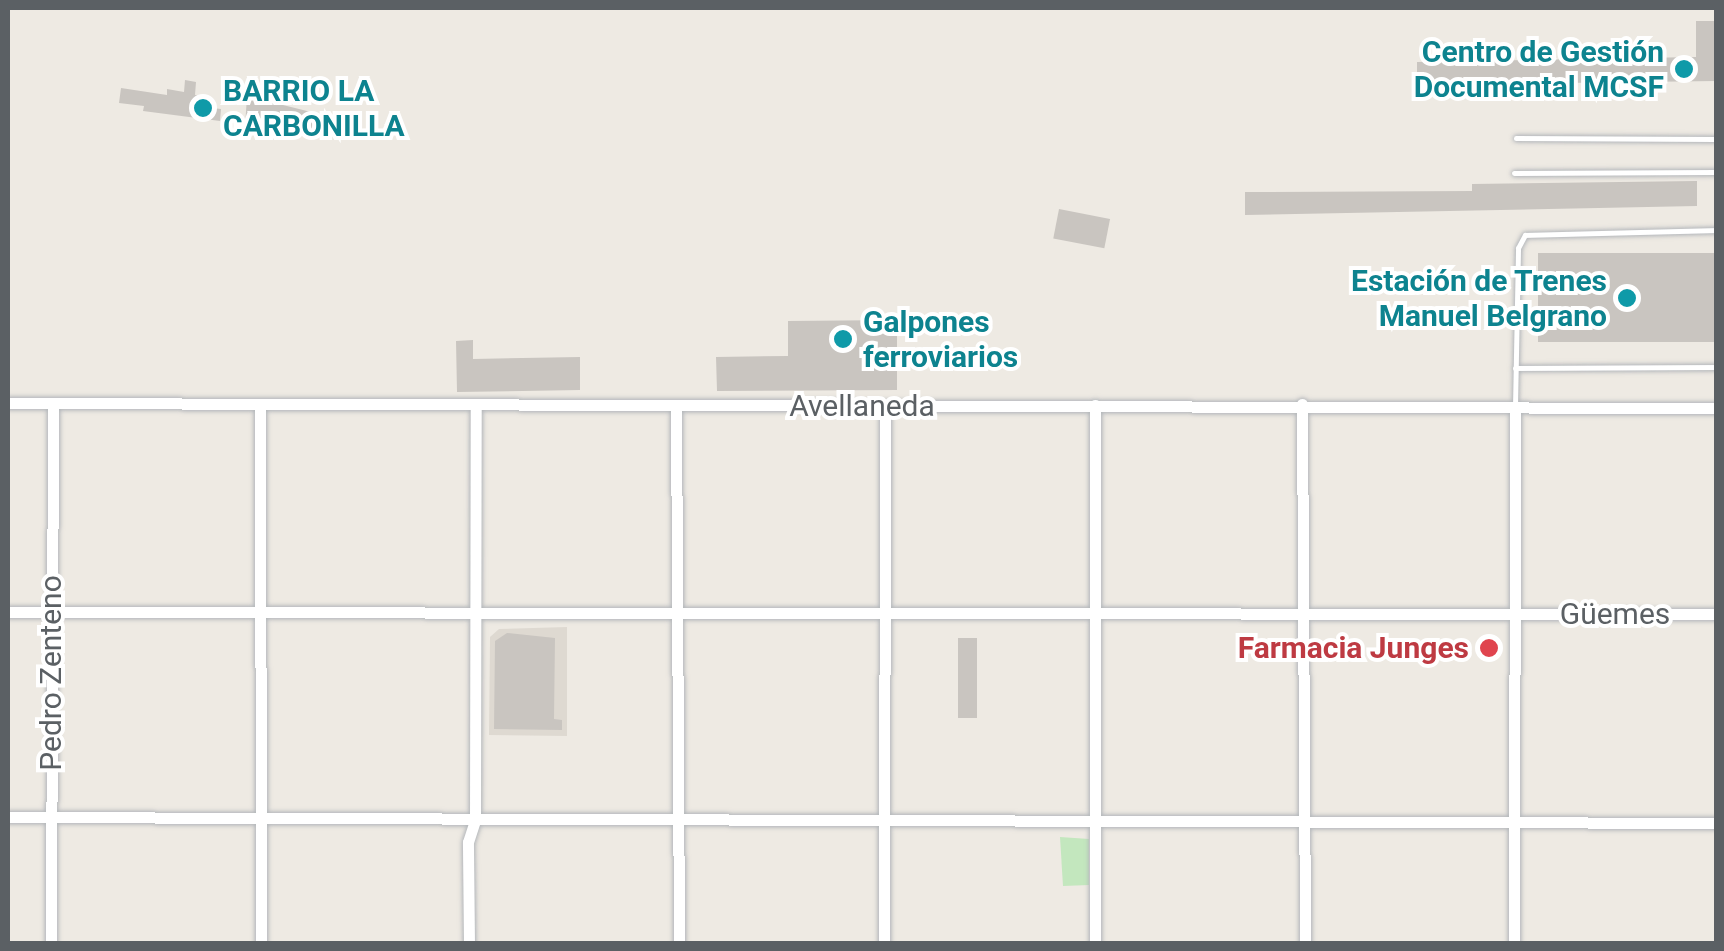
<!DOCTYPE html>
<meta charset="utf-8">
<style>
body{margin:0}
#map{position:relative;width:1724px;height:951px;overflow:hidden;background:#eeeae3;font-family:Roboto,sans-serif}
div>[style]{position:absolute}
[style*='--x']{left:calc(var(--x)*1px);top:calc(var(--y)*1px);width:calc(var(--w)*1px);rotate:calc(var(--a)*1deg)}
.education>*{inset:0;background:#ded9d1}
.green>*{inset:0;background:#c3e7be}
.building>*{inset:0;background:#c9c5c0;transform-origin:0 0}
.roads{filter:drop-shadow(0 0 2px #b4b7bb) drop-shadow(0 0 2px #b4b7bb)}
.service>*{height:5px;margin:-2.5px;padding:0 2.5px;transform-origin:2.5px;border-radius:2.5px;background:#fff}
.minor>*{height:11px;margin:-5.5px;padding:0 5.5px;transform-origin:5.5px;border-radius:5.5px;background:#fff}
.dots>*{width:28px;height:28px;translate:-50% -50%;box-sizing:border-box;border:5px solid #fff;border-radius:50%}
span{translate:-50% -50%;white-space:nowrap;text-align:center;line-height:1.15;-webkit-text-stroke:8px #fff;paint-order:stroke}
.culture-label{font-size:30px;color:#0d838f;font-weight:700}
.right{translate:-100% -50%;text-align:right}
.left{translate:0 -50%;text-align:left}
.street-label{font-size:30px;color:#5b6064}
.health-label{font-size:30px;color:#be3a42;font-weight:700}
.frame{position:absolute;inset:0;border:10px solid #5b6064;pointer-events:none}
</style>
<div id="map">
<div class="education">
<div style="clip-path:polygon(567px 627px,567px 736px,489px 735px,490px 637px,499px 629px)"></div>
</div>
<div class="green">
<div style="clip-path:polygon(1060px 837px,1089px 839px,1089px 885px,1063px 886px)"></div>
</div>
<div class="building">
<div style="clip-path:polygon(1696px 21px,1716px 21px,1716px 81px,1417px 85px,1417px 62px,1696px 57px)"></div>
<div style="clip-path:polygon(185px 80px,196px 82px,195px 95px,205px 97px,204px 107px,221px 109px,220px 121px,143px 111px,144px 106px,119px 103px,121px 88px,167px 95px,167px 89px,184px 92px)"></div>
<div style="clip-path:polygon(247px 96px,315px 113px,311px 130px,260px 118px,258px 129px,245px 127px)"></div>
<div style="clip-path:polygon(1697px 181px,1697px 206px,1245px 215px,1245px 192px,1472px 191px,1472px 184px)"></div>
<div style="left:1059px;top:209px;width:52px;height:30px;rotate:11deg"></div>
<div style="left:1538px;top:253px;width:178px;height:89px"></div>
<div style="clip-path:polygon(897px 320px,897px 390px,717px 391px,716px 357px,788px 356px,788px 321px)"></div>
<div style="clip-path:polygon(473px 340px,473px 359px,580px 357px,580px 390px,457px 392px,456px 341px)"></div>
<div style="clip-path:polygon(507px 633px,555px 638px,554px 719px,562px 720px,562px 730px,494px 729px,495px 641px)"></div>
<div style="left:958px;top:638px;width:19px;height:80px"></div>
</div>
<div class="roads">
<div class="service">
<div style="--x:1516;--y:138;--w:200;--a:0.3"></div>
<div style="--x:1514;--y:173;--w:202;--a:-0.3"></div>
<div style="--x:1515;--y:368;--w:201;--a:-0.3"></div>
<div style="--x:1515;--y:407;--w:159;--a:-88.9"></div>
<div style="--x:1518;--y:248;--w:15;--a:-62"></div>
<div style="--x:1525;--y:235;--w:191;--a:-1.5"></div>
</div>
<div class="minor">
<div style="--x:8;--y:403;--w:1708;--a:0.17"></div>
<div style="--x:260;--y:404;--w:540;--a:89.89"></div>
<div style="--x:1302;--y:404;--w:540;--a:89.68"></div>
<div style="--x:676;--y:405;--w:539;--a:89.68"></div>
<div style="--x:1095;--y:405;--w:539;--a:90"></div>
<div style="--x:8;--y:612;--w:1708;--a:0.07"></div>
<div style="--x:8;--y:817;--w:1708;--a:0.2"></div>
<div style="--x:51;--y:944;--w:541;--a:-89.79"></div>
<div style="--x:469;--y:944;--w:102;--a:-90.6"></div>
<div style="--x:468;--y:842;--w:22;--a:-72"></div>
<div style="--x:475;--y:821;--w:416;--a:-89.9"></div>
<div style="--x:884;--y:944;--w:538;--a:-89.89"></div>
<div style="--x:1514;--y:944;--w:537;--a:-89.89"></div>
</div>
</div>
<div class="dots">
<div style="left:1684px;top:69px;background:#0f9aa8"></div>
<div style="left:203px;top:108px;background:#0f9aa8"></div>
<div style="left:1627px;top:298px;background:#0f9aa8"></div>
<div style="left:843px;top:339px;background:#0f9aa8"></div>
<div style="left:1489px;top:648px;background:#e0444e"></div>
</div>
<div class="culture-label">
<span class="right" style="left:1664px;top:69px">Centro de Gestión<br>Documental MCSF</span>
<span class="left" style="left:223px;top:108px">BARRIO LA<br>CARBONILLA</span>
<span class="right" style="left:1607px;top:298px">Estación de Trenes<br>Manuel Belgrano</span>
<span class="left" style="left:863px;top:339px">Galpones<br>ferroviarios</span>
</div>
<div class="street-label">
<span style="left:862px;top:406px">Avellaneda</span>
<span style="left:1615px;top:614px">Güemes</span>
<span style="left:51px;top:673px;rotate:-90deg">Pedro Zenteno</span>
</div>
<div class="health-label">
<span class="right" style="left:1469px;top:648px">Farmacia Junges</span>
</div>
<div class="frame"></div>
</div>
